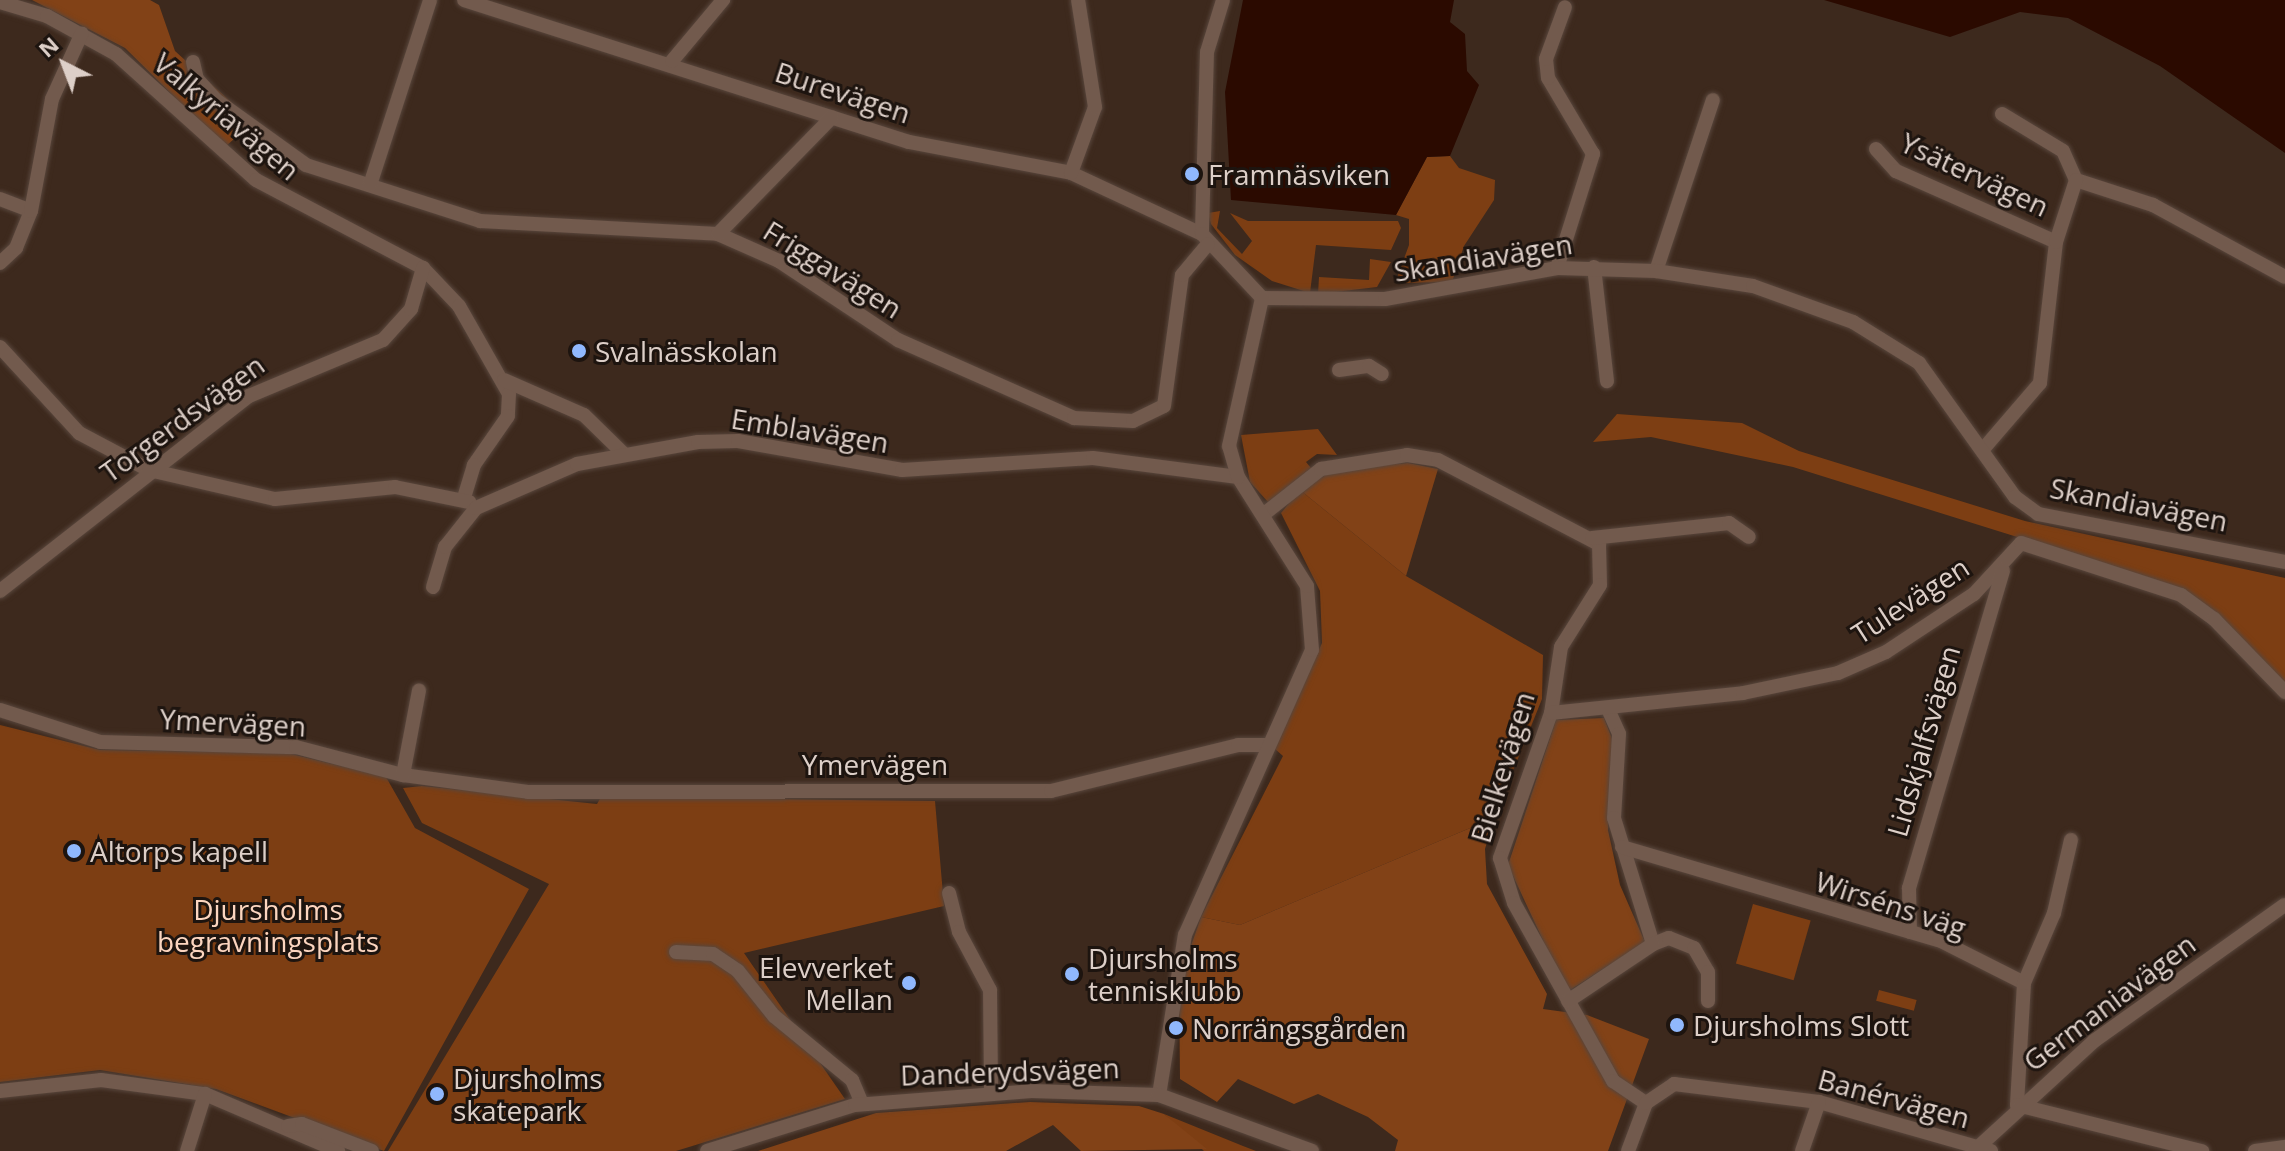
<!DOCTYPE html>
<meta charset="utf-8">
<style>
body{margin:0}
#map{position:relative;width:2285px;height:1151px;overflow:hidden;background:#3d291d;font-family:"Open Sans",sans-serif}
div>[style]{position:absolute}
[style*='--x']{left:calc(var(--x)*1px);top:calc(var(--y)*1px);width:calc(var(--w)*1px);rotate:calc(var(--a)*1deg)}
.green>*{inset:0;background:#7d3e13;transform-origin:0 0}
.forest>*{inset:0;background:#824217}
.water>*{inset:0;background:#2b0a00}
.roads{filter:drop-shadow(0 0 2px #58463c) drop-shadow(0 0 2px #58463c)}
.minor>*{height:14px;margin:-7px;padding:0 7px;transform-origin:7px;border-radius:7px;background:#725a4d}
.dots>*{width:22px;height:22px;translate:-50% -50%;box-sizing:border-box;border:4px solid #1d140f;border-radius:50%}
span{translate:-50% -50%;white-space:nowrap;text-align:center;line-height:1.15;-webkit-text-stroke:6px #1d140f;paint-order:stroke}
.street-label{font-size:28px;color:#ddcfc8}
.poi-label{font-size:28px;color:#ddcfc8}
.left{translate:0 -50%;text-align:left}
.right{translate:-100% -50%;text-align:right}
.park-label{font-size:28px;color:#fcd5bf}
.north{position:absolute;left:24px;top:24px;width:80px;height:80px;-webkit-text-stroke:6px #1d140f;paint-order:stroke;rotate:318deg;font-size:22px;font-weight:700;line-height:32px;text-align:center;color:#ddcfc8}
.north::after{content:'';display:block;margin:auto;width:28px;height:36px;background:#ddcfc8;clip-path:polygon(50% 0,100% 100%,50% 72%,0 100%)}
</style>
<div id="map">
<div class="green">
<div style="clip-path:polygon(1450px 156px,1459px 168px,1495px 180px,1494px 200px,1464px 246px,1452px 282px,1395px 283px,1409px 245px,1409px 219px,1396px 215px,1427px 157px)"></div>
<div style="clip-path:polygon(1220px 211px,1217px 228px,1242px 254px,1252px 241px,1230px 213px,1248px 221px,1398px 221px,1401px 228px,1391px 250px,1316px 245px,1310px 293px,1272px 281px,1235px 255px,1211px 224px,1208px 213px)"></div>
<div style="clip-path:polygon(1370px 259px,1391px 262px,1377px 287px,1318px 294px,1319px 277px,1369px 280px)"></div>
<div style="clip-path:polygon(1617px 414px,1742px 423px,1799px 451px,2025px 521px,2285px 578px,2285px 686px,2233px 631px,2139px 575px,1793px 467px,1651px 437px,1593px 442px)"></div>
<div style="clip-path:polygon(1318px 429px,1337px 455px,1317px 454px,1306px 462px,1311px 468px,1268px 502px,1250px 482px,1241px 435px)"></div>
<div style="clip-path:polygon(1300px 490px,1406px 576px,1543px 655px,1542px 699px,1494px 818px,1240px 925px,1201px 917px,1283px 756px,1275px 749px,1322px 643px,1320px 591px,1281px 513px)"></div>
<div style="clip-path:polygon(0 725px,100px 750px,287px 753px,386px 777px,415px 828px,529px 889px,384px 1151px,216px 1089px,100px 1070px,0 1082px)"></div>
<div style="clip-path:polygon(422px 786px,597px 804px,601px 797px,935px 801px,944px 906px,744px 953px,845px 1099px,676px 1151px,388px 1151px,549px 884px,422px 823px,403px 788px)"></div>
<div style="left:1753px;top:904px;width:60px;height:62px;rotate:16deg"></div>
<div style="left:1879px;top:990px;width:39px;height:11px;rotate:15deg"></div>
<div style="clip-path:polygon(1164px 1114px,1243px 1146px,1256px 1151px,1204px 1151px)"></div>
</div>
<div class="forest">
<div style="clip-path:polygon(32px 0,150px 0,159px 5px,175px 51px,253px 122px,225px 147px,125px 48px)"></div>
<div style="clip-path:polygon(1408px 463px,1438px 469px,1406px 576px,1300px 490px,1336px 469px)"></div>
<div style="clip-path:polygon(1604px 718px,1614px 744px,1608px 830px,1620px 885px,1645px 942px,1567px 992px,1508px 865px,1556px 720px)"></div>
<div style="clip-path:polygon(1494px 818px,1485px 849px,1487px 884px,1547px 994px,1543px 1009px,1587px 1015px,1649px 1039px,1608px 1151px,1395px 1151px,1398px 1140px,1368px 1117px,1318px 1094px,1294px 1104px,1238px 1079px,1217px 1102px,1180px 1079px,1179px 980px,1201px 917px,1240px 925px)"></div>
<div style="clip-path:polygon(1030px 1102px,1139px 1106px,1164px 1114px,1207px 1149px,1081px 1151px,1053px 1125px,1006px 1151px,758px 1151px,876px 1113px)"></div>
</div>
<div class="water">
<div style="clip-path:polygon(1243px 0,1454px 0,1450px 22px,1465px 34px,1467px 71px,1479px 85px,1450px 156px,1427px 157px,1396px 215px,1231px 200px,1225px 92px)"></div>
<div style="clip-path:polygon(1824px 0,2285px 0,2285px 153px,2160px 66px,2068px 18px,2020px 12px,1950px 37px)"></div>
</div>
<div class="roads">
<div class="minor">
<div style="--x:464;--y:0;--w:467;--a:17.7"></div>
<div style="--x:909;--y:142;--w:165;--a:10.8"></div>
<div style="--x:1071;--y:173;--w:145;--a:25"></div>
<div style="--x:1223;--y:0;--w:54;--a:107.1"></div>
<div style="--x:1207;--y:52;--w:182;--a:91.6"></div>
<div style="--x:1202;--y:234;--w:88;--a:46.8"></div>
<div style="--x:0;--y:2;--w:49;--a:16.6"></div>
<div style="--x:47;--y:16;--w:79;--a:28.8"></div>
<div style="--x:116;--y:54;--w:188;--a:42"></div>
<div style="--x:256;--y:180;--w:189;--a:27.8"></div>
<div style="--x:423;--y:268;--w:52;--a:46.5"></div>
<div style="--x:459;--y:306;--w:101;--a:60.4"></div>
<div style="--x:509;--y:394;--w:22;--a:93"></div>
<div style="--x:508;--y:416;--w:60;--a:124.8"></div>
<div style="--x:474;--y:465;--w:34;--a:107"></div>
<div style="--x:672;--y:61;--w:80;--a:-50.1"></div>
<div style="--x:193;--y:62;--w:17;--a:77"></div>
<div style="--x:197;--y:79;--w:28;--a:48"></div>
<div style="--x:216;--y:100;--w:111;--a:35.8"></div>
<div style="--x:306;--y:165;--w:183;--a:17.8"></div>
<div style="--x:480;--y:221;--w:238;--a:3.1"></div>
<div style="--x:718;--y:234;--w:67;--a:23.9"></div>
<div style="--x:779;--y:261;--w:143;--a:33.6"></div>
<div style="--x:898;--y:340;--w:193;--a:23.9"></div>
<div style="--x:1074;--y:418;--w:59;--a:2.9"></div>
<div style="--x:1133;--y:421;--w:34;--a:-26"></div>
<div style="--x:1164;--y:406;--w:132;--a:-82.2"></div>
<div style="--x:1182;--y:275;--w:40;--a:-50"></div>
<div style="--x:2002;--y:114;--w:71;--a:31.2"></div>
<div style="--x:2063;--y:151;--w:32;--a:66"></div>
<div style="--x:2076;--y:180;--w:81;--a:18"></div>
<div style="--x:2153;--y:205;--w:150;--a:28.6"></div>
<div style="--x:1876;--y:149;--w:30;--a:48"></div>
<div style="--x:1896;--y:171;--w:175;--a:23.9"></div>
<div style="--x:2056;--y:242;--w:142;--a:96.5"></div>
<div style="--x:2040;--y:383;--w:86;--a:130.7"></div>
<div style="--x:1071;--y:173;--w:70;--a:-70"></div>
<div style="--x:1095;--y:107;--w:108;--a:-99"></div>
<div style="--x:370;--y:185;--w:194;--a:-72"></div>
<div style="--x:0;--y:199;--w:33;--a:21"></div>
<div style="--x:718;--y:234;--w:163;--a:-45.7"></div>
<div style="--x:2056;--y:242;--w:65;--a:-72.1"></div>
<div style="--x:0;--y:263;--w:22;--a:-43"></div>
<div style="--x:16;--y:248;--w:40;--a:-68"></div>
<div style="--x:31;--y:211;--w:114;--a:-79.4"></div>
<div style="--x:52;--y:99;--w:72;--a:-65.6"></div>
<div style="--x:1594;--y:267;--w:115;--a:83.5"></div>
<div style="--x:1557;--y:268;--w:120;--a:-72.5"></div>
<div style="--x:1593;--y:154;--w:88;--a:-120.6"></div>
<div style="--x:1548;--y:78;--w:19;--a:-96"></div>
<div style="--x:1546;--y:59;--w:55;--a:-69.9"></div>
<div style="--x:1656;--y:271;--w:180;--a:-71.6"></div>
<div style="--x:1262;--y:298;--w:123;--a:0.5"></div>
<div style="--x:1385;--y:299;--w:175;--a:-10.2"></div>
<div style="--x:1557;--y:268;--w:99;--a:1.7"></div>
<div style="--x:1656;--y:271;--w:98;--a:8.8"></div>
<div style="--x:1753;--y:286;--w:106;--a:19.8"></div>
<div style="--x:1853;--y:322;--w:78;--a:31.8"></div>
<div style="--x:1919;--y:363;--w:165;--a:54.4"></div>
<div style="--x:2015;--y:497;--w:29;--a:36"></div>
<div style="--x:2038;--y:514;--w:252;--a:11"></div>
<div style="--x:0;--y:347;--w:117;--a:47.4"></div>
<div style="--x:79;--y:433;--w:79;--a:27.9"></div>
<div style="--x:149;--y:470;--w:129;--a:13"></div>
<div style="--x:275;--y:499;--w:121;--a:-5.7"></div>
<div style="--x:395;--y:487;--w:76;--a:11.5"></div>
<div style="--x:1339;--y:370;--w:30;--a:-8"></div>
<div style="--x:1369;--y:366;--w:15;--a:32"></div>
<div style="--x:504;--y:380;--w:87;--a:23.6"></div>
<div style="--x:584;--y:415;--w:54;--a:44.3"></div>
<div style="--x:1264;--y:514;--w:73;--a:-38.3"></div>
<div style="--x:1321;--y:469;--w:87;--a:-9.2"></div>
<div style="--x:1407;--y:455;--w:31;--a:9"></div>
<div style="--x:1438;--y:460;--w:182;--a:27.6"></div>
<div style="--x:1599;--y:544;--w:41;--a:88.6"></div>
<div style="--x:1600;--y:585;--w:73;--a:122.2"></div>
<div style="--x:1561;--y:647;--w:67;--a:98.6"></div>
<div style="--x:1551;--y:713;--w:154;--a:109.4"></div>
<div style="--x:1500;--y:858;--w:47;--a:72.7"></div>
<div style="--x:1514;--y:903;--w:204;--a:60.9"></div>
<div style="--x:1613;--y:1081;--w:40;--a:34"></div>
<div style="--x:1592;--y:538;--w:138;--a:-6.2"></div>
<div style="--x:1729;--y:523;--w:24;--a:35"></div>
<div style="--x:433;--y:587;--w:42;--a:-73.3"></div>
<div style="--x:445;--y:547;--w:50;--a:-51.5"></div>
<div style="--x:476;--y:508;--w:110;--a:-23.5"></div>
<div style="--x:577;--y:464;--w:123;--a:-10.3"></div>
<div style="--x:698;--y:442;--w:40;--a:-1.4"></div>
<div style="--x:738;--y:441;--w:167;--a:10"></div>
<div style="--x:902;--y:470;--w:191;--a:-3.6"></div>
<div style="--x:1093;--y:458;--w:146;--a:7.5"></div>
<div style="--x:0;--y:591;--w:316;--a:-38.1"></div>
<div style="--x:249;--y:396;--w:145;--a:-22.7"></div>
<div style="--x:383;--y:340;--w:42;--a:-47.9"></div>
<div style="--x:411;--y:309;--w:43;--a:-73.7"></div>
<div style="--x:1608;--y:709;--w:27;--a:66"></div>
<div style="--x:1619;--y:734;--w:84;--a:93.4"></div>
<div style="--x:1614;--y:818;--w:132;--a:72.8"></div>
<div style="--x:1653;--y:944;--w:17;--a:-21"></div>
<div style="--x:1669;--y:938;--w:27;--a:22"></div>
<div style="--x:1694;--y:948;--w:28;--a:60"></div>
<div style="--x:1708;--y:972;--w:29;--a:90"></div>
<div style="--x:0;--y:710;--w:105;--a:17.7"></div>
<div style="--x:100;--y:742;--w:196;--a:1.5"></div>
<div style="--x:296;--y:747;--w:111;--a:14.7"></div>
<div style="--x:403;--y:775;--w:126;--a:7.7"></div>
<div style="--x:528;--y:792;--w:523;--a:-0.11"></div>
<div style="--x:1051;--y:791;--w:193;--a:-13.8"></div>
<div style="--x:1238;--y:745;--w:30;--a:0"></div>
<div style="--x:1551;--y:713;--w:193;--a:-5.9"></div>
<div style="--x:1743;--y:693;--w:97;--a:-11.9"></div>
<div style="--x:1838;--y:673;--w:52;--a:-23.6"></div>
<div style="--x:1886;--y:652;--w:105;--a:-33.4"></div>
<div style="--x:1974;--y:594;--w:69;--a:-47.3"></div>
<div style="--x:2021;--y:543;--w:168;--a:18"></div>
<div style="--x:2181;--y:595;--w:41;--a:36"></div>
<div style="--x:2214;--y:619;--w:102;--a:45.8"></div>
<div style="--x:403;--y:775;--w:86;--a:-79.3"></div>
<div style="--x:1622;--y:847;--w:330;--a:16.4"></div>
<div style="--x:1939;--y:940;--w:95;--a:26.8"></div>
<div style="--x:2024;--y:983;--w:122;--a:93.3"></div>
<div style="--x:2017;--y:1105;--w:191;--a:14"></div>
<div style="--x:949;--y:893;--w:40;--a:75.6"></div>
<div style="--x:959;--y:932;--w:66;--a:61.9"></div>
<div style="--x:990;--y:990;--w:102;--a:89.4"></div>
<div style="--x:1910;--y:932;--w:44;--a:-91.3"></div>
<div style="--x:1909;--y:888;--w:331;--a:-73.5"></div>
<div style="--x:676;--y:952;--w:37;--a:3"></div>
<div style="--x:713;--y:954;--w:30;--a:34"></div>
<div style="--x:738;--y:971;--w:58;--a:51.3"></div>
<div style="--x:774;--y:1016;--w:101;--a:39.4"></div>
<div style="--x:852;--y:1080;--w:26;--a:67"></div>
<div style="--x:2024;--y:983;--w:76;--a:-66.8"></div>
<div style="--x:2054;--y:913;--w:75;--a:-76.9"></div>
<div style="--x:1568;--y:1001;--w:102;--a:-33.8"></div>
<div style="--x:0;--y:1091;--w:102;--a:-6.2"></div>
<div style="--x:101;--y:1080;--w:105;--a:7.7"></div>
<div style="--x:205;--y:1094;--w:145;--a:23.2"></div>
<div style="--x:1159;--y:1095;--w:162;--a:-80.8"></div>
<div style="--x:1185;--y:935;--w:312;--a:-66"></div>
<div style="--x:1312;--y:650;--w:64;--a:-94.5"></div>
<div style="--x:1307;--y:586;--w:129;--a:-122.3"></div>
<div style="--x:1238;--y:477;--w:32;--a:-106"></div>
<div style="--x:1229;--y:446;--w:152;--a:-77.4"></div>
<div style="--x:288;--y:1126;--w:14;--a:-8"></div>
<div style="--x:302;--y:1124;--w:75;--a:21.1"></div>
<div style="--x:187;--y:1151;--w:60;--a:-72.5"></div>
<div style="--x:707;--y:1151;--w:155;--a:-17.3"></div>
<div style="--x:855;--y:1105;--w:177;--a:-4.5"></div>
<div style="--x:1031;--y:1091;--w:128;--a:1.8"></div>
<div style="--x:1159;--y:1095;--w:163;--a:20.1"></div>
<div style="--x:1628;--y:1151;--w:51;--a:-69.4"></div>
<div style="--x:1646;--y:1103;--w:34;--a:-34"></div>
<div style="--x:1674;--y:1084;--w:146;--a:7.1"></div>
<div style="--x:1819;--y:1102;--w:179;--a:15.9"></div>
<div style="--x:1802;--y:1151;--w:52;--a:-70.9"></div>
<div style="--x:1974;--y:1151;--w:163;--a:-42.5"></div>
<div style="--x:2094;--y:1041;--w:234;--a:-35.5"></div>
<div style="--x:2255;--y:1151;--w:30;--a:-8"></div>
</div>
</div>
<div class="dots">
<div style="left:1192px;top:174px;background:#90b8fd"></div>
<div style="left:579px;top:351px;background:#90b8fd"></div>
<div style="left:74px;top:851px;background:#90b8fd"></div>
<div style="left:1072px;top:974px;background:#90b8fd"></div>
<div style="left:909px;top:983px;background:#90b8fd"></div>
<div style="left:1677px;top:1025px;background:#90b8fd"></div>
<div style="left:1176px;top:1028px;background:#90b8fd"></div>
<div style="left:437px;top:1094px;background:#90b8fd"></div>
</div>
<div class="street-label">
<span style="left:843px;top:92px;rotate:18deg">Burevägen</span>
<span style="left:227px;top:116px;rotate:40deg">Valkyriavägen</span>
<span style="left:1975px;top:174px;rotate:25deg">Ysätervägen</span>
<span style="left:1483px;top:257px;rotate:-9deg">Skandiavägen</span>
<span style="left:833px;top:269px;rotate:32deg">Friggavägen</span>
<span style="left:182px;top:418px;rotate:-36deg">Torgerdsvägen</span>
<span style="left:810px;top:430px;rotate:9deg">Emblavägen</span>
<span style="left:2139px;top:504px;rotate:11deg">Skandiavägen</span>
<span style="left:1910px;top:600px;rotate:-33deg">Tulevägen</span>
<span style="left:233px;top:722px;rotate:3deg">Ymervägen</span>
<span style="left:1923px;top:741px;rotate:-74deg">Lidskjalfsvägen</span>
<span style="left:875px;top:764px">Ymervägen</span>
<span style="left:1502px;top:767px;rotate:-73deg">Bielkevägen</span>
<span style="left:1891px;top:904px;rotate:18deg">Wirséns väg</span>
<span style="left:2109px;top:1002px;rotate:-37deg">Germaniavägen</span>
<span style="left:1010px;top:1071px;rotate:-2deg">Danderydsvägen</span>
<span style="left:1894px;top:1098px;rotate:15deg">Banérvägen</span>
</div>
<div class="poi-label">
<span class="left" style="left:1208px;top:174px">Framnäsviken</span>
<span class="left" style="left:595px;top:351px">Svalnässkolan</span>
<span class="left" style="left:90px;top:851px">Altorps kapell</span>
<span class="left" style="left:1088px;top:974px">Djursholms<br>tennisklubb</span>
<span class="right" style="left:893px;top:983px">Elevverket<br>Mellan</span>
<span class="left" style="left:1693px;top:1025px">Djursholms Slott</span>
<span class="left" style="left:1192px;top:1028px">Norrängsgården</span>
<span class="left" style="left:453px;top:1094px">Djursholms<br>skatepark</span>
</div>
<div class="park-label">
<span style="left:268px;top:925px">Djursholms<br>begravningsplats</span>
</div>
<div class="north">N</div>
</div>
